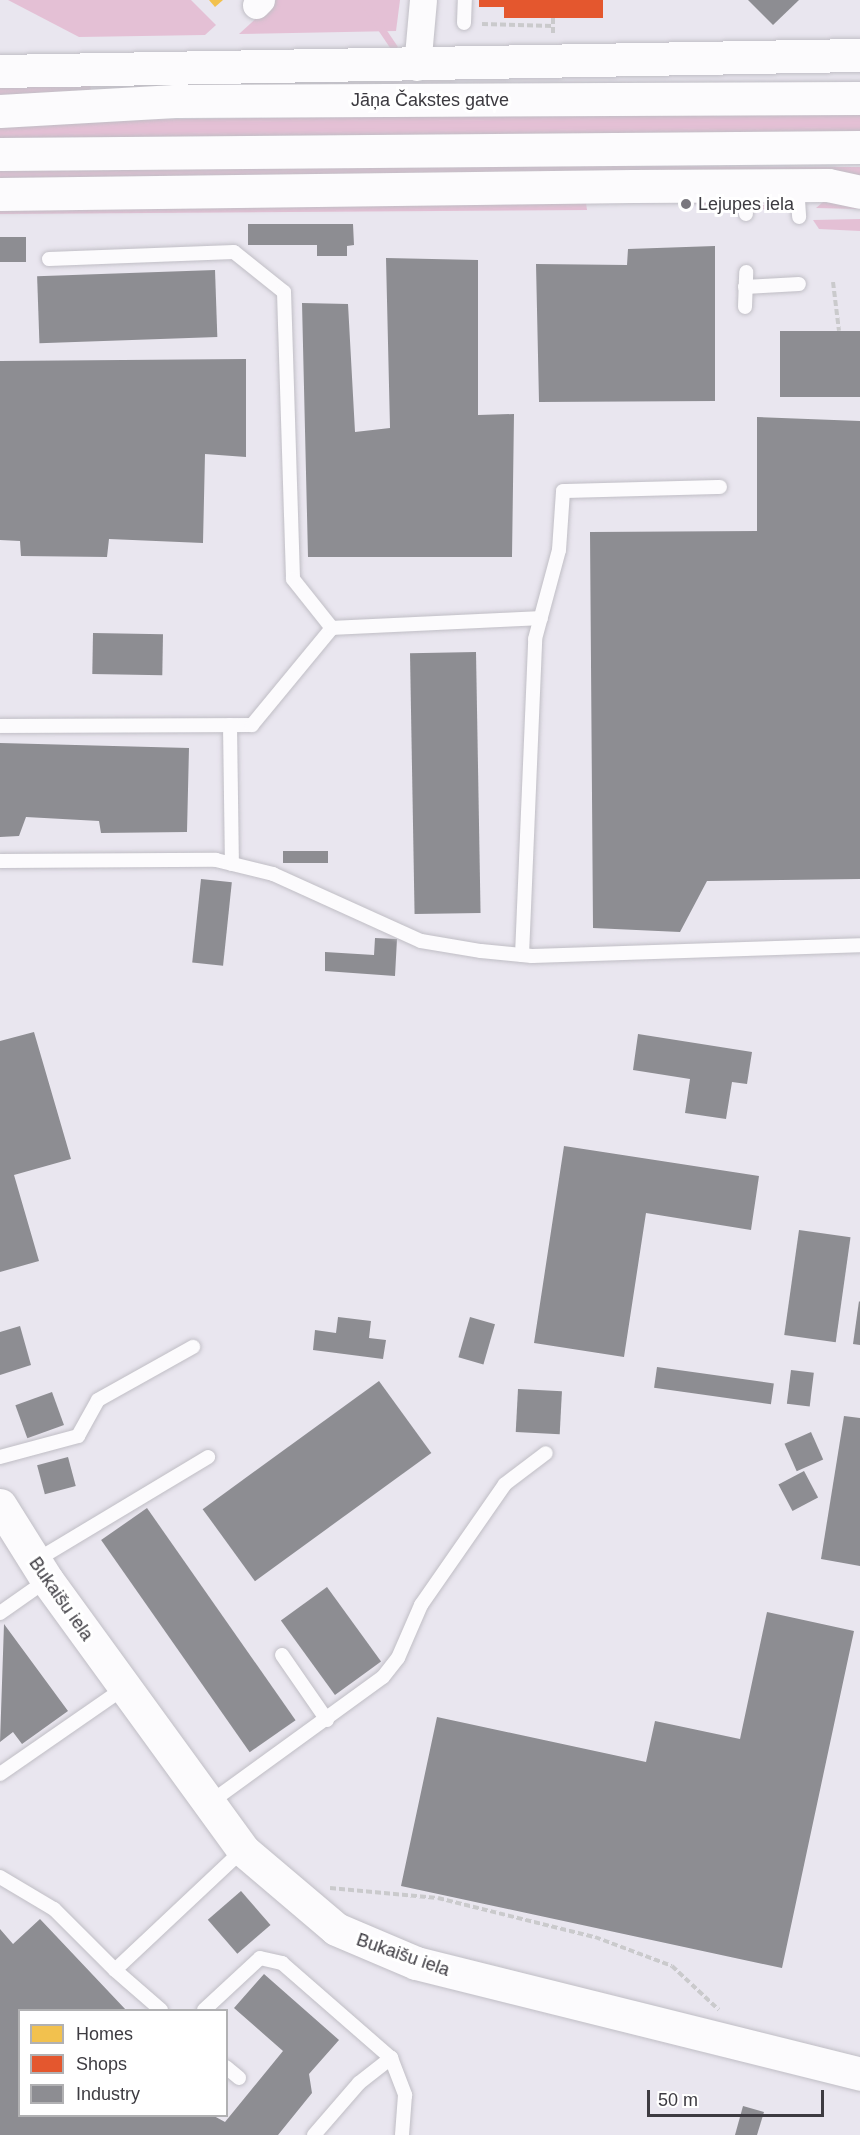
<!DOCTYPE html>
<meta charset="utf-8">
<style>
body{margin:0}
#map{position:relative;width:860px;height:2135px;overflow:hidden;background:#e9e6ef;font-family:Helvetica,sans-serif}
div>[style]{position:absolute}
[style*='--x']{left:calc(var(--x)*1px);top:calc(var(--y)*1px);width:calc(var(--w)*1px);rotate:calc(var(--a)*1deg)}
.green>*{inset:0;background:#e4c0d5;transform-origin:0 0}
.homes>*{inset:0;background:#f2c14e}
.shops>*{inset:0;background:#e4572e}
.industry>*{inset:0;background:#8d8d92;transform-origin:0 0}
.path>*{height:4px;margin-top:-2px;transform-origin:0;background:repeating-linear-gradient(90deg,#cacacc 0 6px,transparent 0 9px)}
.roads{filter:drop-shadow(0 0 2px #c0bec5) drop-shadow(0 0 2px #c0bec5)}
.service>*{height:14px;margin:-7px;padding:0 7px;transform-origin:7px;border-radius:7px;background:#fcfbfd}
.minor>*{height:27px;margin:-13.5px;padding:0 13.5px;transform-origin:13.5px;border-radius:13.5px;background:#fcfbfd}
.tertiary>*{height:33px;margin:-16.5px;padding:0 16.5px;transform-origin:16.5px;border-radius:16.5px;background:#fcfbfd}
.trunk>*{height:33px;margin:-16.5px;padding:0 16.5px;transform-origin:16.5px;border-radius:16.5px;background:#fcfbfd}
.dots>*{width:16px;height:16px;translate:-50% -50%;box-sizing:border-box;border:3px solid #fff;border-radius:50%}
span{translate:-50% -50%;white-space:nowrap;text-align:center;line-height:1.15;-webkit-text-stroke:6px #fff;paint-order:stroke}
.street-label{font-size:18px;color:#3d3b41}
.poi-label{font-size:18px;color:#3d3b41}
.left{translate:0 -50%;text-align:left}
.legend{position:absolute;left:18px;top:2009px;width:210px;height:108px;box-sizing:border-box;background:#fff;border:2px solid #b1b1b3;margin:0;padding:8px 10px;list-style:none;font-size:18px;color:#3d3b41}
.legend li{display:flex;align-items:center;gap:12px;height:30px}
.legend b{width:30px;border:2px solid #b1b1b3}
.scale{position:absolute;left:647px;top:2090px;width:177px;height:27px;box-sizing:border-box;border:3px solid #3d3b41;border-top:0;padding-left:8px;font-size:18px;line-height:21px;white-space:nowrap;color:#3d3b41;-webkit-text-stroke:4px #fff;paint-order:stroke}
</style>
<div id="map">
<div class="green">
<div style="clip-path:polygon(8px 0,191px 0,216px 25px,205px 35px,79px 37px)"></div>
<div style="clip-path:polygon(276px 0,400px 0,396px 31px,239px 34px)"></div>
<div style="left:398px;top:47px;width:7px;height:398px;rotate:146deg"></div>
<div style="clip-path:polygon(90px 82px,91px 93px,0 98px,0 83px)"></div>
<div style="clip-path:polygon(860px 109px,860px 134px,0 141px,0 125px,119px 120px)"></div>
<div style="clip-path:polygon(541px 166px,860px 167px,860px 178px,0 182px,0 167px)"></div>
<div style="clip-path:polygon(723px 201px,732px 209px,704px 210px,694px 202px)"></div>
<div style="clip-path:polygon(760px 202px,792px 203px,788px 210px,758px 209px)"></div>
<div style="clip-path:polygon(823px 202px,860px 206px,860px 209px,816px 208px)"></div>
<div style="clip-path:polygon(586px 203px,587px 210px,0 214px,0 209px)"></div>
<div style="clip-path:polygon(860px 219px,860px 231px,819px 229px,813px 220px)"></div>
</div>
<div class="homes">
<div style="clip-path:polygon(209px 0,223px 0,215px 7px)"></div>
</div>
<div class="shops">
<div style="clip-path:polygon(479px 0,603px 0,603px 18px,504px 18px,504px 7px,479px 7px)"></div>
</div>
<div class="industry">
<div style="clip-path:polygon(748px 0,799px 0,773px 25px)"></div>
<div style="clip-path:polygon(248px 224px,353px 224px,354px 245px,347px 246px,347px 256px,317px 256px,317px 245px,248px 245px)"></div>
<div style="left:0;top:237px;width:26px;height:25px"></div>
<div style="clip-path:polygon(715px 246px,715px 401px,539px 402px,536px 264px,627px 265px,628px 249px)"></div>
<div style="clip-path:polygon(386px 258px,478px 260px,478px 415px,514px 414px,512px 557px,308px 557px,302px 303px,348px 304px,355px 432px,390px 428px)"></div>
<div style="left:215px;top:270px;width:67px;height:178px;rotate:88deg"></div>
<div style="left:780px;top:331px;width:80px;height:66px"></div>
<div style="clip-path:polygon(246px 359px,246px 457px,205px 454px,203px 543px,109px 539px,107px 557px,21px 556px,20px 541px,0 540px,0 361px)"></div>
<div style="clip-path:polygon(757px 417px,860px 421px,860px 879px,707px 881px,680px 932px,593px 928px,590px 532px,757px 531px)"></div>
<div style="left:93px;top:633px;width:70px;height:41px;rotate:1deg"></div>
<div style="left:476px;top:652px;width:261px;height:66px;rotate:89deg"></div>
<div style="clip-path:polygon(0 743px,189px 748px,187px 832px,101px 833px,99px 821px,26px 817px,19px 836px,0 837px)"></div>
<div style="left:283px;top:851px;width:45px;height:12px"></div>
<div style="left:201px;top:879px;width:31px;height:84px;rotate:6deg"></div>
<div style="clip-path:polygon(375px 938px,397px 939px,395px 976px,325px 971px,325px 952px,374px 955px)"></div>
<div style="clip-path:polygon(34px 1032px,71px 1159px,14px 1175px,39px 1261px,0 1272px,0 1041px)"></div>
<div style="clip-path:polygon(638px 1034px,752px 1052px,747px 1084px,732px 1082px,726px 1119px,685px 1113px,690px 1079px,633px 1070px)"></div>
<div style="clip-path:polygon(564px 1146px,759px 1176px,751px 1230px,646px 1213px,624px 1357px,534px 1343px)"></div>
<div style="left:799px;top:1230px;width:52px;height:106px;rotate:8deg"></div>
<div style="clip-path:polygon(859px 1301px,860px 1302px,860px 1345px,853px 1344px)"></div>
<div style="clip-path:polygon(338px 1317px,371px 1321px,369px 1338px,386px 1340px,383px 1359px,313px 1350px,315px 1330px,336px 1333px)"></div>
<div style="left:470px;top:1317px;width:26px;height:42px;rotate:16deg"></div>
<div style="clip-path:polygon(20px 1326px,31px 1365px,0 1375px,0 1332px)"></div>
<div style="left:657px;top:1367px;width:118px;height:21px;rotate:8deg"></div>
<div style="left:791px;top:1370px;width:23px;height:34px;rotate:7deg"></div>
<div style="left:379px;top:1381px;width:89px;height:218px;rotate:54deg"></div>
<div style="left:518px;top:1389px;width:44px;height:43px;rotate:3deg"></div>
<div style="left:52px;top:1392px;width:35px;height:39px;rotate:70deg"></div>
<div style="clip-path:polygon(844px 1416px,860px 1418px,860px 1566px,821px 1559px)"></div>
<div style="left:811px;top:1432px;width:30px;height:29px;rotate:66deg"></div>
<div style="left:68px;top:1457px;width:30px;height:32px;rotate:75deg"></div>
<div style="left:804px;top:1471px;width:30px;height:29px;rotate:62deg"></div>
<div style="left:147px;top:1508px;width:259px;height:56px;rotate:55deg"></div>
<div style="left:327px;top:1587px;width:92px;height:57px;rotate:54deg"></div>
<div style="clip-path:polygon(767px 1612px,854px 1631px,782px 1968px,401px 1886px,437px 1717px,646px 1762px,655px 1721px,740px 1739px)"></div>
<div style="clip-path:polygon(4px 1624px,68px 1711px,22px 1744px,13px 1732px,0 1742px)"></div>
<div style="left:241px;top:1891px;width:45px;height:44px;rotate:49deg"></div>
<div style="clip-path:polygon(40px 1919px,126px 2010px,20px 2010px,20px 2116px,214px 2116px,225px 2122px,283px 2051px,234px 2008px,264px 1974px,339px 2040px,309px 2074px,312px 2093px,278px 2135px,0 2135px,0 1929px,13px 1944px)"></div>
<div style="clip-path:polygon(743px 2106px,764px 2112px,757px 2135px,735px 2135px)"></div>
</div>
<div class="path">
<div style="--x:553;--y:18;--w:17;--a:90"></div>
<div style="--x:482;--y:24;--w:71;--a:1.6"></div>
<div style="--x:833;--y:282;--w:49;--a:83"></div>
<div style="--x:330;--y:1888;--w:108;--a:5.3"></div>
<div style="--x:438;--y:1898;--w:162;--a:14"></div>
<div style="--x:595;--y:1937;--w:82;--a:20.6"></div>
<div style="--x:672;--y:1966;--w:64;--a:43.1"></div>
</div>
<div class="roads">
<div class="service">
<div style="--x:464;--y:23;--w:23;--a:-88"></div>
<div style="--x:744;--y:186;--w:28;--a:86"></div>
<div style="--x:797;--y:186;--w:31;--a:86"></div>
<div style="--x:49;--y:259;--w:185;--a:-2.2"></div>
<div style="--x:234;--y:252;--w:64;--a:38.7"></div>
<div style="--x:284;--y:292;--w:287;--a:88.2"></div>
<div style="--x:293;--y:579;--w:63;--a:51.5"></div>
<div style="--x:745;--y:287;--w:54;--a:-3.2"></div>
<div style="--x:745;--y:307;--w:35;--a:-88"></div>
<div style="--x:230;--y:725;--w:139;--a:89.2"></div>
<div style="--x:0;--y:726;--w:252;--a:-0.2"></div>
<div style="--x:252;--y:725;--w:126;--a:-50.5"></div>
<div style="--x:332;--y:628;--w:209;--a:-2.7"></div>
<div style="--x:0;--y:861;--w:216;--a:-0.3"></div>
<div style="--x:216;--y:860;--w:59;--a:13.8"></div>
<div style="--x:273;--y:874;--w:162;--a:24.4"></div>
<div style="--x:421;--y:941;--w:61;--a:9.5"></div>
<div style="--x:481;--y:951;--w:51;--a:5.6"></div>
<div style="--x:532;--y:956;--w:328;--a:-1.9"></div>
<div style="--x:522;--y:955;--w:316;--a:-87.6"></div>
<div style="--x:535;--y:639;--w:92;--a:-74.9"></div>
<div style="--x:559;--y:550;--w:59;--a:-86.1"></div>
<div style="--x:563;--y:491;--w:157;--a:-1.5"></div>
<div style="--x:0;--y:1457;--w:81;--a:-15.1"></div>
<div style="--x:78;--y:1436;--w:41;--a:-60.9"></div>
<div style="--x:98;--y:1400;--w:109;--a:-29.2"></div>
<div style="--x:35;--y:1561;--w:202;--a:-31"></div>
<div style="--x:0;--y:1613;--w:57;--a:-35.1"></div>
<div style="--x:282;--y:1655;--w:79;--a:55.3"></div>
<div style="--x:0;--y:1774;--w:151;--a:-34.7"></div>
<div style="--x:208;--y:1804;--w:216;--a:-36"></div>
<div style="--x:383;--y:1677;--w:24;--a:-52"></div>
<div style="--x:398;--y:1658;--w:58;--a:-66.5"></div>
<div style="--x:421;--y:1605;--w:147;--a:-55.2"></div>
<div style="--x:505;--y:1484;--w:51;--a:-37.1"></div>
<div style="--x:0;--y:1877;--w:63;--a:30.7"></div>
<div style="--x:54;--y:1909;--w:86;--a:45"></div>
<div style="--x:115;--y:1970;--w:175;--a:-43.2"></div>
<div style="--x:115;--y:1970;--w:61;--a:41"></div>
<div style="--x:204;--y:2010;--w:76;--a:-42.9"></div>
<div style="--x:260;--y:1958;--w:23;--a:13"></div>
<div style="--x:282;--y:1963;--w:145;--a:41.1"></div>
<div style="--x:391;--y:2058;--w:40;--a:69"></div>
<div style="--x:405;--y:2095;--w:40;--a:94.3"></div>
<div style="--x:226;--y:2067;--w:17;--a:40"></div>
<div style="--x:314;--y:2135;--w:69;--a:-49.1"></div>
<div style="--x:359;--y:2083;--w:41;--a:-38"></div>
</div>
<div class="minor">
<div style="--x:256;--y:5;--w:7;--a:-45"></div>
<div style="--x:417;--y:67;--w:67;--a:-84.9"></div>
</div>
<div class="tertiary">
<div style="--x:0;--y:1505;--w:89;--a:57.9"></div>
<div style="--x:47;--y:1580;--w:334;--a:54"></div>
<div style="--x:243;--y:1850;--w:122;--a:40.3"></div>
<div style="--x:336;--y:1929;--w:87;--a:23"></div>
<div style="--x:416;--y:1963;--w:458;--a:14"></div>
</div>
<div class="trunk">
<div style="--x:0;--y:71;--w:860;--a:-1.07"></div>
<div style="--x:0;--y:111;--w:175;--a:-3.3"></div>
<div style="--x:175;--y:101;--w:685;--a:-0.25"></div>
<div style="--x:0;--y:154;--w:860;--a:-0.47"></div>
<div style="--x:0;--y:194;--w:633;--a:-0.72"></div>
<div style="--x:633;--y:186;--w:195;--a:-0.3"></div>
<div style="--x:828;--y:185;--w:33;--a:12"></div>
</div>
</div>
<div class="dots">
<div style="left:686px;top:204px;background:#79777e"></div>
</div>
<div class="street-label">
<span style="left:430px;top:100px">Jāņa Čakstes gatve</span>
<span style="left:61px;top:1599px;rotate:55deg">Bukaišu iela</span>
<span style="left:403px;top:1955px;rotate:19deg">Bukaišu iela</span>
</div>
<div class="poi-label">
<span class="left" style="left:698px;top:204px">Lejupes iela</span>
</div>
<ul class="legend">
<li><b style="height:16px;background:#f2c14e"></b>Homes</li>
<li><b style="height:16px;background:#e4572e"></b>Shops</li>
<li><b style="height:16px;background:#8d8d92"></b>Industry</li>
</ul>
<div class="scale">50 m</div>
</div>
